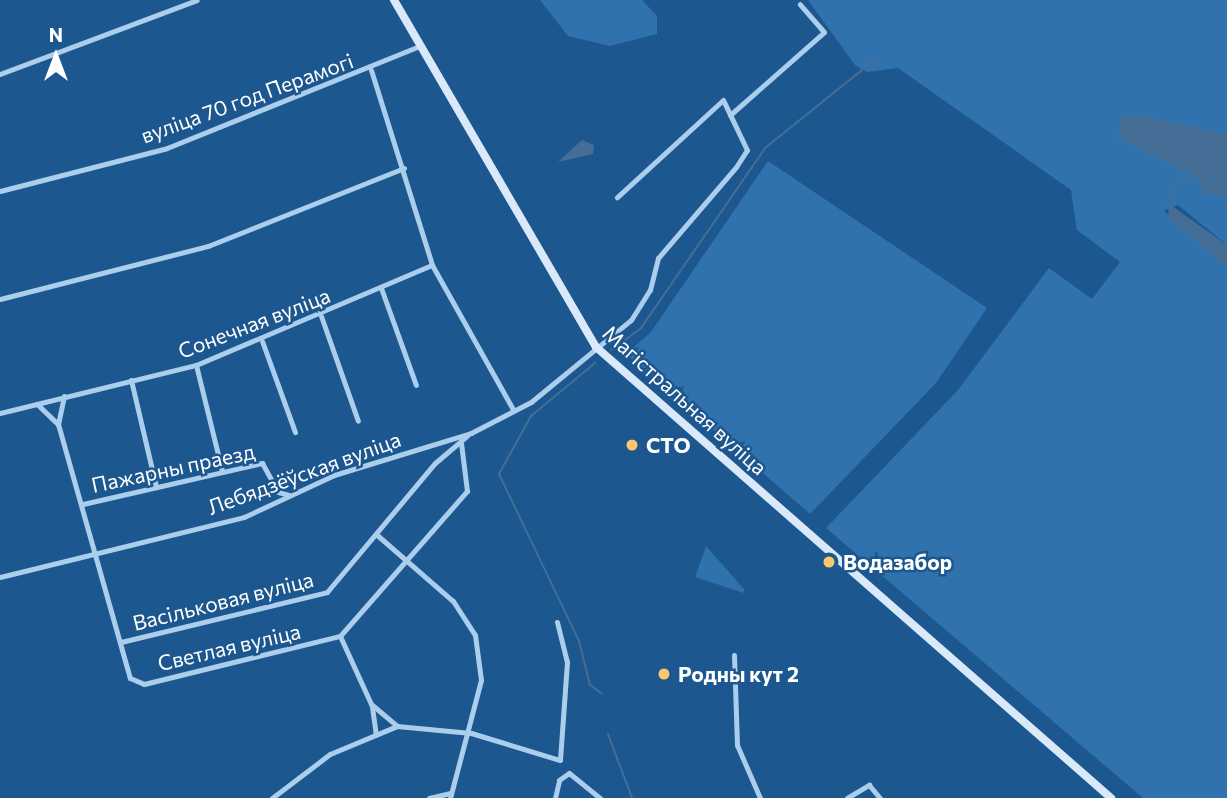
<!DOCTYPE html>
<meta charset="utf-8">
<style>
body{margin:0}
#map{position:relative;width:1227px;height:798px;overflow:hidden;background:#1d578f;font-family:Commissioner,sans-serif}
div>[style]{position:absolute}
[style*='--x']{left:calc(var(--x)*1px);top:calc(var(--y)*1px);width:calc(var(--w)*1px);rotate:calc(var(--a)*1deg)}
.green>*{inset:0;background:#3072ad}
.water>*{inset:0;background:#456e96}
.stream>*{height:2px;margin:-1px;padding:0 1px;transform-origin:1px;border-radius:1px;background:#456e96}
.minor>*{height:5px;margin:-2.5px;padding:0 2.5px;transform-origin:2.5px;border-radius:2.5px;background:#acceed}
.secondary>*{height:8px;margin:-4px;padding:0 4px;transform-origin:4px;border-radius:4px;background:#d9e9fa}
.dots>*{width:19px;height:19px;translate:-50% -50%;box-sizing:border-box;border:4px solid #1d578f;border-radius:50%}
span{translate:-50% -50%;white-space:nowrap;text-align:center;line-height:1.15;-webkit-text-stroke:5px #1d578f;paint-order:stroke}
.street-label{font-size:21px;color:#fff}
.poi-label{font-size:21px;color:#fff;font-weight:700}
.left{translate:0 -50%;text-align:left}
.north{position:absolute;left:21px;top:21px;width:70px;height:70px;-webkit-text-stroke:5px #1d578f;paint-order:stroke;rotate:0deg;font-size:19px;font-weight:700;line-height:28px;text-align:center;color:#fff}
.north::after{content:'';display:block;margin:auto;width:24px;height:32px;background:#fff;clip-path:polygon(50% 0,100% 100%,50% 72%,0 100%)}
</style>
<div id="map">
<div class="green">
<div style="clip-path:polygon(540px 0,642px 0,657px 16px,657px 34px,610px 46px,568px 36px)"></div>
<div style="clip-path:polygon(808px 0,1227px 0,1227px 245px,1178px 205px,1164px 211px,1227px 267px,1227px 798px,1143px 798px,826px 528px,958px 390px,1049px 268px,1092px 299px,1120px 262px,1077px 230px,1071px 190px,898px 68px,867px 72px,855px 65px)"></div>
<div style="clip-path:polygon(768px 161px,987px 308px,936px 383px,810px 514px,626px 354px,651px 332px)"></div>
<div style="clip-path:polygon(706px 546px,744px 589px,744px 593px,695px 577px)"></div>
</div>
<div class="water">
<div style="clip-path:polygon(1134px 114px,1227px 134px,1227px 197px,1205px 193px,1195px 177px,1119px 139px,1120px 118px)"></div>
<div style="clip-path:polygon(582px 140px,594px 145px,593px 154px,558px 162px)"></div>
<div style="clip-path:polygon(1169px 204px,1227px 245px,1227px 267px,1168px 218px)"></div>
</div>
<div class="stream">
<div style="--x:1167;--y:205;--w:21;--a:-71"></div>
<div style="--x:1174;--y:185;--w:22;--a:-21"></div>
<div style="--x:611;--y:350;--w:37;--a:-36"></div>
<div style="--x:641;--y:328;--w:219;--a:-55.4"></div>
<div style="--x:765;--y:148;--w:145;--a:-38.8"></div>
<div style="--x:595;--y:363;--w:83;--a:140.4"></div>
<div style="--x:531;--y:416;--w:66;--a:118.9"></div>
<div style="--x:499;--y:474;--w:185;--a:64.4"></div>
<div style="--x:579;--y:641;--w:45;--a:76"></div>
<div style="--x:590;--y:685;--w:14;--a:36"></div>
<div style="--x:608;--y:734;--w:68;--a:69.4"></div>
</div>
<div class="minor">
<div style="--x:371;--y:70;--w:204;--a:72.6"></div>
<div style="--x:432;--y:265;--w:167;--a:60.7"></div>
<div style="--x:0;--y:74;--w:210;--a:-20.6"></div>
<div style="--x:730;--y:115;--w:125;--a:-41.4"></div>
<div style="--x:824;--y:32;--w:37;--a:-131"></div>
<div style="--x:0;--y:191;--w:172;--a:-14.4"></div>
<div style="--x:167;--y:148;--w:273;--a:-22"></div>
<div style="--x:381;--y:288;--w:103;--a:70.2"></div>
<div style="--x:0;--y:299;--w:215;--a:-14.3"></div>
<div style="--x:208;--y:246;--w:211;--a:-21.7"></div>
<div style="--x:321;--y:316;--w:111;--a:70.6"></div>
<div style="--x:262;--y:341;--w:97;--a:70.1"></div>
<div style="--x:196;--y:365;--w:109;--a:76.2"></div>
<div style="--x:131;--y:380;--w:110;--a:76.8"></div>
<div style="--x:64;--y:396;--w:29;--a:102"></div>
<div style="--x:58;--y:424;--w:264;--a:74.2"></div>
<div style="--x:130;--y:678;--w:15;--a:23"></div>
<div style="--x:144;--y:684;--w:202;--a:-13.8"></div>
<div style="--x:340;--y:636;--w:193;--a:-48.8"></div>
<div style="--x:467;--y:491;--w:48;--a:-97.1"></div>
<div style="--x:37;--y:404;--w:29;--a:44"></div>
<div style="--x:0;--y:413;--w:202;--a:-13.8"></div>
<div style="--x:196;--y:365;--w:256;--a:-23"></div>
<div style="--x:83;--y:504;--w:184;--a:-12.9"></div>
<div style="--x:262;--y:463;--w:33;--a:61"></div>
<div style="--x:278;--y:492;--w:11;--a:15"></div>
<div style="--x:377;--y:535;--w:101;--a:41"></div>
<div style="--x:453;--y:601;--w:40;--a:57.1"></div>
<div style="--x:475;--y:635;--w:45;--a:82.4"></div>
<div style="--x:481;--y:680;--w:122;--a:104.7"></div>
<div style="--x:0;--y:577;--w:251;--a:-13.8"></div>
<div style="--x:244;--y:517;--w:99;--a:-25"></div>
<div style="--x:334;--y:475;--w:143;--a:-17"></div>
<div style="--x:471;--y:433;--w:68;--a:-27.3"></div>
<div style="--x:531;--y:402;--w:129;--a:-39.4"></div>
<div style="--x:631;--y:320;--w:36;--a:-58"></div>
<div style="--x:650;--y:290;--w:33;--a:-76"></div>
<div style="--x:658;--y:258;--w:120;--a:-49.4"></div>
<div style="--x:736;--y:167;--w:20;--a:-57"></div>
<div style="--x:747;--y:150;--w:55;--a:-115.6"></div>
<div style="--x:723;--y:100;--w:144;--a:137.5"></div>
<div style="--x:557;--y:622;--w:41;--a:76"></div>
<div style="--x:567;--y:662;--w:98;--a:94.1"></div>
<div style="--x:340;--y:636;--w:75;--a:65.5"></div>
<div style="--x:371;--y:704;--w:34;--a:40"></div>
<div style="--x:121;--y:642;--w:212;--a:-13.6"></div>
<div style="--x:327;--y:592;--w:168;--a:-50.1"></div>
<div style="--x:435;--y:463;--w:43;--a:-40.3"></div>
<div style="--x:734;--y:655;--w:90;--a:88.1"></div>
<div style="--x:737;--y:745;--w:58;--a:66.5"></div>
<div style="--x:372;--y:707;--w:28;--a:82"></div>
<div style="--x:272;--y:798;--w:73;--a:-37.2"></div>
<div style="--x:330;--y:754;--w:73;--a:-22.7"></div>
<div style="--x:397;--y:726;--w:74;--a:5.4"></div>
<div style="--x:471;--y:733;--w:93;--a:16.9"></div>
<div style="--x:429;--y:798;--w:22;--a:-13"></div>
<div style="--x:555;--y:798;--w:18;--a:-77"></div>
<div style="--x:559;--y:780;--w:12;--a:-35"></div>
<div style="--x:569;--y:773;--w:40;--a:39"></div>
<div style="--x:847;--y:798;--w:26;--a:-31"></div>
<div style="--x:869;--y:785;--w:17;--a:50"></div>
</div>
<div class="secondary">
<div style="--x:394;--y:0;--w:402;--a:59.8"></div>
<div style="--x:596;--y:347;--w:685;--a:41.21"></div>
</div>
<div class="dots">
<div style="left:632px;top:445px;background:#fdc86b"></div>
<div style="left:829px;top:562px;background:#fdc86b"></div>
<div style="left:664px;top:674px;background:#fdc86b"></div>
</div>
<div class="street-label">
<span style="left:247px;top:98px;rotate:-20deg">вуліца 70 год Перамогі</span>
<span style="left:254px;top:323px;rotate:-21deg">Сонечная вуліца</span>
<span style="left:685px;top:400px;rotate:42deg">Магістральная вуліца</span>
<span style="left:173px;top:468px;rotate:-12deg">Пажарны праезд</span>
<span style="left:304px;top:473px;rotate:-20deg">Лебядзёўская вуліца</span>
<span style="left:223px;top:601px;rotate:-14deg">Васільковая вуліца</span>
<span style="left:229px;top:647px;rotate:-13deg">Светлая вуліца</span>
</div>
<div class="poi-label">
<span class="left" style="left:646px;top:445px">СТО</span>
<span class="left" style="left:843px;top:562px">Водазабор</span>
<span class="left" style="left:678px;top:674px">Родны кут 2</span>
</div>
<div class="north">N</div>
</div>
